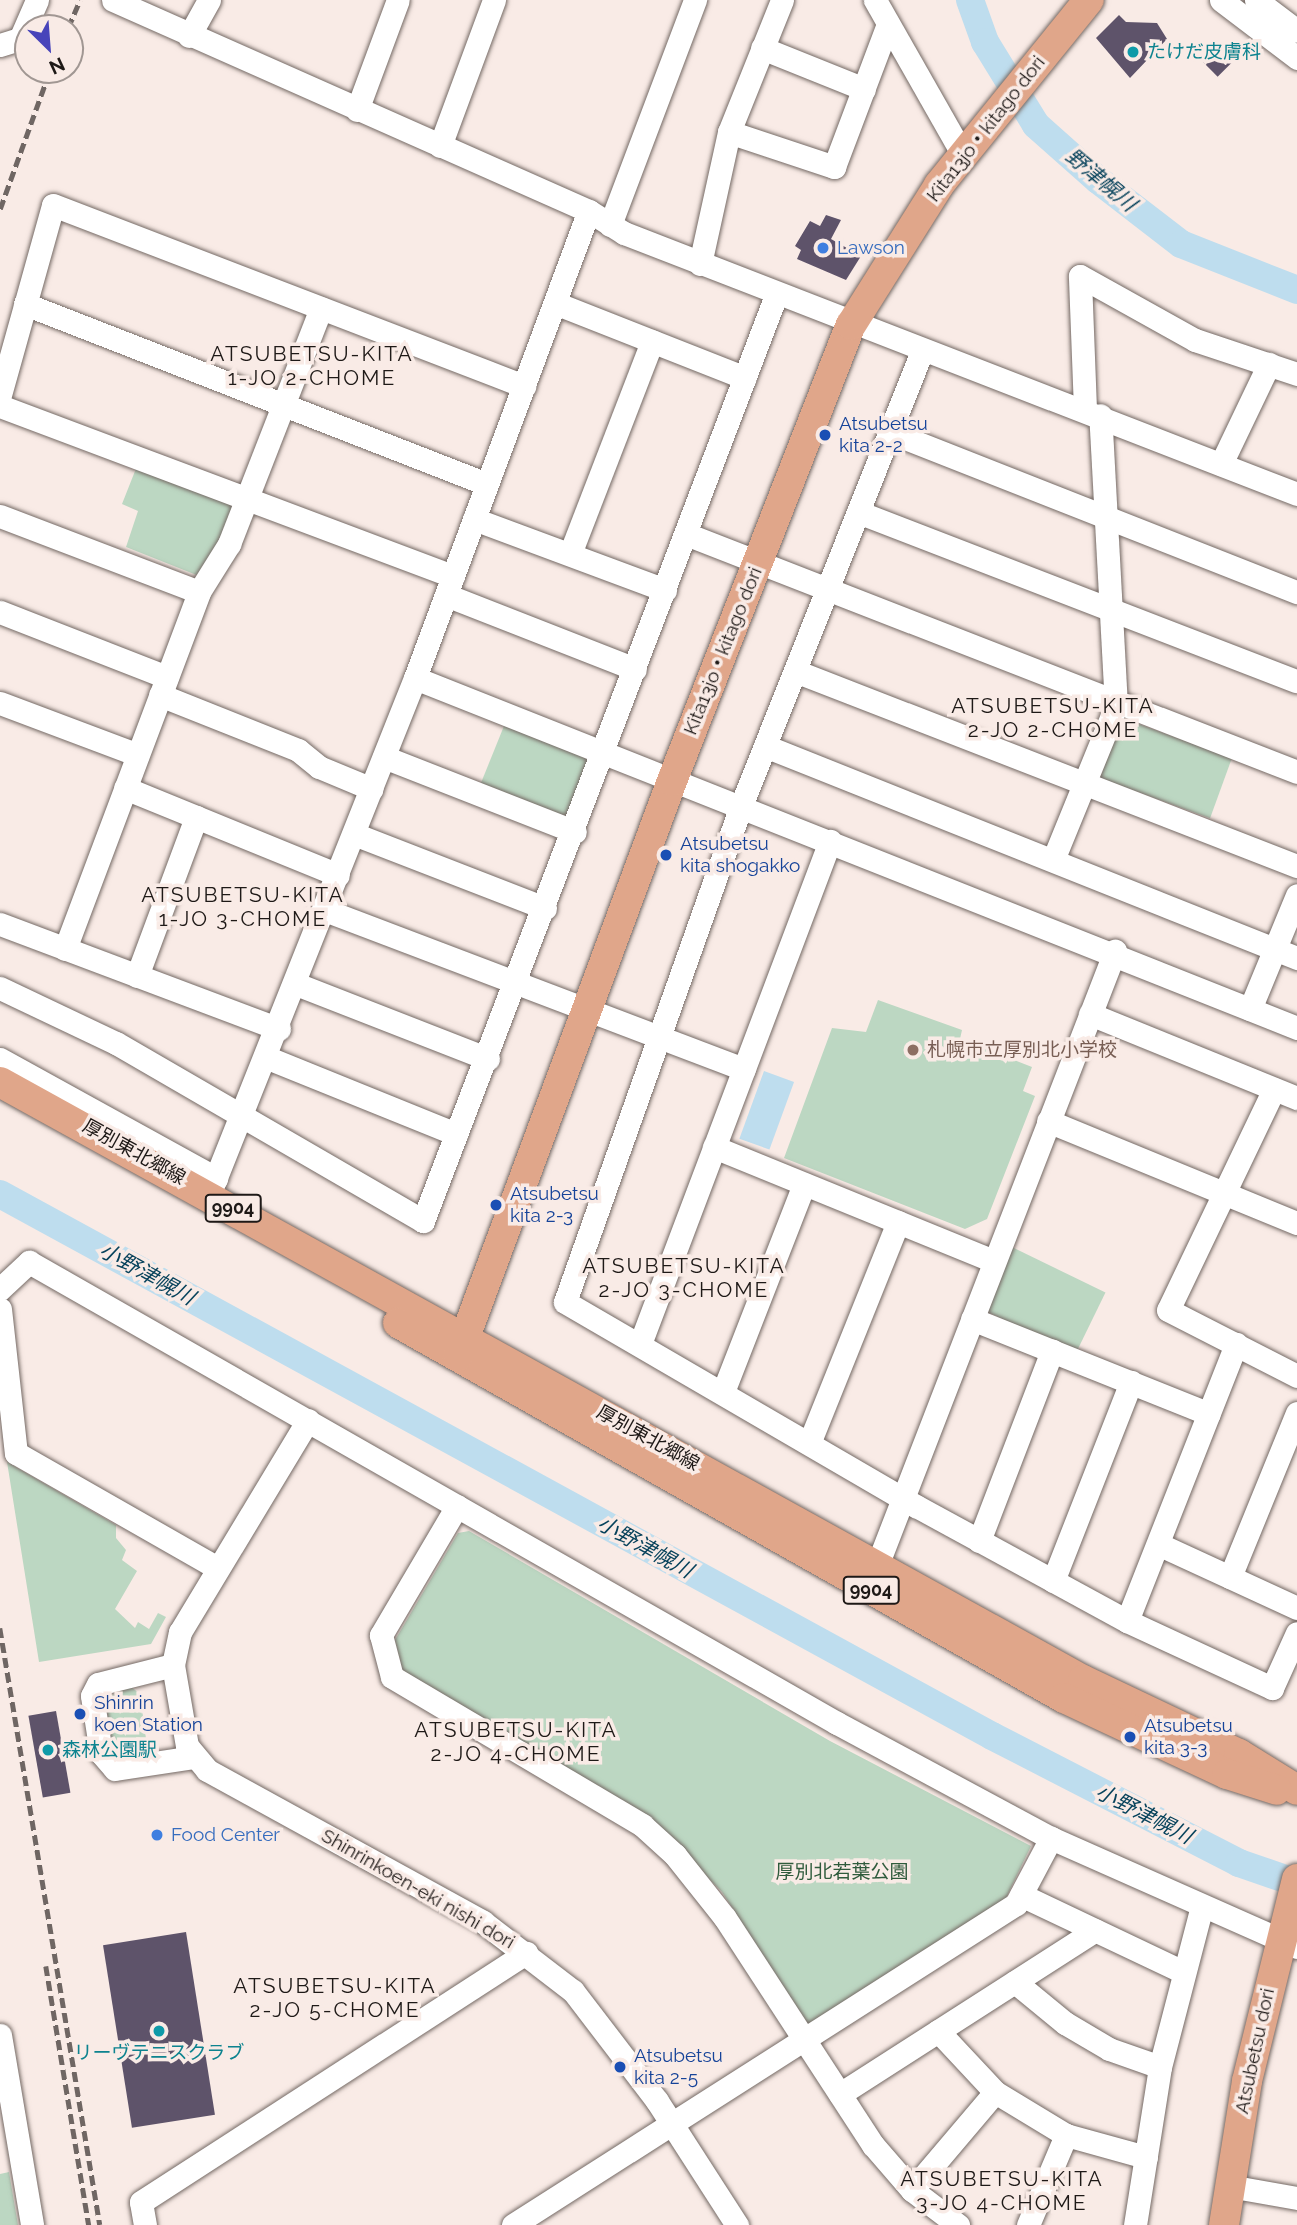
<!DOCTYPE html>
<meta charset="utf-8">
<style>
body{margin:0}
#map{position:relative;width:1297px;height:2225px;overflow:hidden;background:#f9ebe6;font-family:Raleway,"Noto Sans JP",sans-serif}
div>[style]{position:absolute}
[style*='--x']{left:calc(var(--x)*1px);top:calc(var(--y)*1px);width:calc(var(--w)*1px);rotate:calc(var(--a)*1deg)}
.green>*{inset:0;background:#bcd7c2;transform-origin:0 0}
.water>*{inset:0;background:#beddee;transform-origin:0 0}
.river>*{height:28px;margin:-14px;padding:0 14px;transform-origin:14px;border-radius:14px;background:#beddee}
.building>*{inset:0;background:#5e536a;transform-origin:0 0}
.roads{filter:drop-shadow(0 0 2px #746964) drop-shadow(0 0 2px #746964)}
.minor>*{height:23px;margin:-11.5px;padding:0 11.5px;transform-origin:11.5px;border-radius:11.5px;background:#fff}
.major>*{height:30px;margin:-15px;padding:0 15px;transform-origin:15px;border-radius:15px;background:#e0a68a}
.rail>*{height:4.5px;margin-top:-2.25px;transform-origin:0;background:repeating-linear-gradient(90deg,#6f6663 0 10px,transparent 0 15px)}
.dots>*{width:19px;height:19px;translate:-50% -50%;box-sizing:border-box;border:4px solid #f9ebe6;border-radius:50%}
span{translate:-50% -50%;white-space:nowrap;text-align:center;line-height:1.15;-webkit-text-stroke:7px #f9ebe6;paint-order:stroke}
.shield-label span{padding:2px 5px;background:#f9ebe6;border:2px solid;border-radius:5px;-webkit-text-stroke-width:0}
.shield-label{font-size:18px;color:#1e1917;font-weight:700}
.culture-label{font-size:19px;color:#0d838f}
.left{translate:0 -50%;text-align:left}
.street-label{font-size:19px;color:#1e1917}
.shop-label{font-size:19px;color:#366cbe}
.transit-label{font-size:19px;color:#164399}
.education-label{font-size:19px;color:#785e54}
.park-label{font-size:19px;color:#2f5b3c}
.water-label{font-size:21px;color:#08435c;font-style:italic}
.neighbourhood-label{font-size:21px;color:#1e1917;letter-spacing:2px}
.north{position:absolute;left:14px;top:14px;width:70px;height:70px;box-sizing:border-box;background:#f9ebe6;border:2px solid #a19793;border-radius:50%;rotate:155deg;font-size:19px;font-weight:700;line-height:28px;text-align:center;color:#1e1917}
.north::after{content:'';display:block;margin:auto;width:24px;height:32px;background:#4844ba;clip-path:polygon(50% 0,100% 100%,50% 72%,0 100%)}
</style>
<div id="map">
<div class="green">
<div style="clip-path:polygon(137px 466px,236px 506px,221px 545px,199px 576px,126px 547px,138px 511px,122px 504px)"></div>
<div style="left:1122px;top:718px;width:117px;height:64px;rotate:20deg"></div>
<div style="left:506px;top:721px;width:98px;height:69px;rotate:22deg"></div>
<div style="clip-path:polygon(878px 1000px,962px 1030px,960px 1039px,1032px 1067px,1023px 1091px,1035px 1096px,987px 1219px,965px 1229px,784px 1158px,832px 1028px,866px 1032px)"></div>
<div style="left:1012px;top:1247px;width:104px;height:69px;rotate:26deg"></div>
<div style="clip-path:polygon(7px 1462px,116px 1525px,116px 1538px,126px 1550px,122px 1560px,137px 1571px,115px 1609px,135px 1628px,138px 1622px,149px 1629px,158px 1613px,166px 1617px,151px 1644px,39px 1662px)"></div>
<div style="clip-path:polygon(469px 1531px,830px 1741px,1031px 1846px,1006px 1898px,809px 2026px,722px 1892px,647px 1815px,403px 1672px,395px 1640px,458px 1533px)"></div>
<div style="clip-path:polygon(130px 1686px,140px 1694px,147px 1746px,140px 1755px,122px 1757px,113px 1748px,105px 1699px)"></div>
<div style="clip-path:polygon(9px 2172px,18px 2225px,0 2225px,0 2174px)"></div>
</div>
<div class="water">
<div style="left:764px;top:1071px;width:32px;height:72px;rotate:20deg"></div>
</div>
<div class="river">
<div style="--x:970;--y:0;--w:45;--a:70.3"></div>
<div style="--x:985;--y:42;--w:97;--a:58.4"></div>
<div style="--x:1036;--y:125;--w:83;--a:41.6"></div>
<div style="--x:1098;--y:180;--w:105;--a:37.6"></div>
<div style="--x:1181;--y:244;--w:125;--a:21.6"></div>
<div style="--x:0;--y:1194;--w:1130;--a:28.65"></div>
<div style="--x:992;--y:1736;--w:278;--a:27.2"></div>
<div style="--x:1239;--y:1863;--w:61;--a:19"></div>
</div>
<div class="building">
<div style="clip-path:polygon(1119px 15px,1126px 22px,1157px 23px,1167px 39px,1130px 78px,1096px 38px)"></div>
<div style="left:1224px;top:42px;width:20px;height:29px;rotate:45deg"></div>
<div style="clip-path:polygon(826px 215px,841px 220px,831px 239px,861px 256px,846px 280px,797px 259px,801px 250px,795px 246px,810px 221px,820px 226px)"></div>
<div style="left:56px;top:1711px;width:83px;height:28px;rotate:80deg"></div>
<div style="left:186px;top:1932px;width:185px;height:84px;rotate:81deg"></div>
</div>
<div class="roads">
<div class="minor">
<div style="--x:113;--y:0;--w:521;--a:23.91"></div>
<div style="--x:589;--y:211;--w:41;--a:32.2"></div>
<div style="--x:624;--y:233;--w:722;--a:21.2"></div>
<div style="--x:875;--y:0;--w:178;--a:60.4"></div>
<div style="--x:1221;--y:0;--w:96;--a:37.3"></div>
<div style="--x:1256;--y:0;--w:51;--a:37.1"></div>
<div style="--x:189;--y:36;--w:41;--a:-60.9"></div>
<div style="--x:0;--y:45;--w:21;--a:-17"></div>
<div style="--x:20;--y:39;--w:43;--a:-66.4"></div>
<div style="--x:762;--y:48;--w:110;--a:21.9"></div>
<div style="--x:357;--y:110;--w:117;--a:-69.6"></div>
<div style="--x:729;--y:132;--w:111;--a:18.4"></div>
<div style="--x:834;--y:167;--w:150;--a:-69.3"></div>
<div style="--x:440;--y:146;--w:156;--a:-69.7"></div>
<div style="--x:610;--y:225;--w:241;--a:-69.3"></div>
<div style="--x:700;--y:264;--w:135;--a:-77.6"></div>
<div style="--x:729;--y:132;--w:142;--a:-68.1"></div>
<div style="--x:555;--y:303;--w:204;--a:21.5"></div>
<div style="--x:25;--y:304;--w:496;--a:21.3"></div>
<div style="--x:922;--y:351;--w:490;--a:111.7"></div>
<div style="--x:741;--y:806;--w:526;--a:109.54"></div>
<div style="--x:565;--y:1302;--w:406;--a:30.2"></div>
<div style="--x:916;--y:1506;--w:240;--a:28.6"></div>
<div style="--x:1127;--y:1621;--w:160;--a:24.8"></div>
<div style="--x:1272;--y:1688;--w:60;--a:-65.6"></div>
<div style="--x:0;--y:395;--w:197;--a:-74.4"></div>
<div style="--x:53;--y:205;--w:505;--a:21.02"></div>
<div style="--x:0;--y:406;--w:484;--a:20.6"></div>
<div style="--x:1085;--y:409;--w:133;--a:-92.2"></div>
<div style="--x:1080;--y:276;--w:132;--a:29.1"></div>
<div style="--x:1195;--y:340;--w:108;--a:18.4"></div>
<div style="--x:890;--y:432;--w:437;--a:21.5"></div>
<div style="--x:1221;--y:464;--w:111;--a:-64.4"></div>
<div style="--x:858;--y:512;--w:470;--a:21.1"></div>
<div style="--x:0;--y:516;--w:213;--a:20.9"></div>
<div style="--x:474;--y:519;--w:204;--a:20.4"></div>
<div style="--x:686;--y:534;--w:656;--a:21.28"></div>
<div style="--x:570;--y:554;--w:228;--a:-68.9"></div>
<div style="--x:446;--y:595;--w:203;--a:21.4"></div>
<div style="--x:0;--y:612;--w:179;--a:21.3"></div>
<div style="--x:795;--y:671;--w:539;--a:21.23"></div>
<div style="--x:415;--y:678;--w:949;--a:21.64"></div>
<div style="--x:160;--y:695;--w:149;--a:21.7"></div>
<div style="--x:298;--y:750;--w:27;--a:39"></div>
<div style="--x:319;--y:767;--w:57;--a:22.5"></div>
<div style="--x:0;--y:703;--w:147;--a:20.6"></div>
<div style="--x:765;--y:746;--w:573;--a:21.73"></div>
<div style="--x:384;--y:757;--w:205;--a:21.4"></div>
<div style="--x:125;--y:788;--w:230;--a:22.2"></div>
<div style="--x:354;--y:834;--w:205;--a:21.2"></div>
<div style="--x:1053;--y:860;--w:166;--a:-67.8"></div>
<div style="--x:1116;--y:706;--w:291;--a:-93.1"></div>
<div style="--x:325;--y:910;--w:448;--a:20.8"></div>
<div style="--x:0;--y:924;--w:298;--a:20.6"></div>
<div style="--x:65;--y:949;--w:381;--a:-69.4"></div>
<div style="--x:199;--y:592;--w:57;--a:-58"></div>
<div style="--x:229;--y:544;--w:253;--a:-68.7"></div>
<div style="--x:137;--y:976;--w:170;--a:-69.6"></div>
<div style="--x:296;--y:984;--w:206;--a:21.3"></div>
<div style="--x:0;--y:988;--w:128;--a:25.4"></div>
<div style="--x:116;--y:1043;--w:355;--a:30.1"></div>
<div style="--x:423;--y:1221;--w:991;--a:-69.13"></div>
<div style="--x:1250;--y:1009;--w:123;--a:-67.6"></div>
<div style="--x:1090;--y:1014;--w:223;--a:22.1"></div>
<div style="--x:268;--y:1058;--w:203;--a:22"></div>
<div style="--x:0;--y:1059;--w:247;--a:28.9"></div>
<div style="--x:1274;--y:1089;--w:245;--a:115.6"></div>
<div style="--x:1168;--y:1310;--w:145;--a:27.1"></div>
<div style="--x:1048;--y:1121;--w:269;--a:22.3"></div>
<div style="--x:714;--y:1147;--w:302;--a:22.2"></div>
<div style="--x:209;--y:1195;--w:557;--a:-68.28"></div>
<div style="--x:415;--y:678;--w:498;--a:-69.6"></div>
<div style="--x:0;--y:1289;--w:40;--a:-43"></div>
<div style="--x:29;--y:1262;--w:930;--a:29.71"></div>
<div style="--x:837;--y:1723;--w:243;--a:28.3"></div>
<div style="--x:1051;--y:1838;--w:269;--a:23.9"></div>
<div style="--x:0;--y:1309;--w:145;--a:83.7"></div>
<div style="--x:16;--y:1453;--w:230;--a:29.7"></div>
<div style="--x:972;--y:1319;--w:255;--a:21.8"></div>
<div style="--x:640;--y:1344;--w:538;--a:-69.31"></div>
<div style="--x:723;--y:1392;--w:223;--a:-68.7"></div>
<div style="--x:308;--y:1420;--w:248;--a:121.1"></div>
<div style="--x:180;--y:1632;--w:34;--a:102"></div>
<div style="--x:173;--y:1665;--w:82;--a:80.2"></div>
<div style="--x:187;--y:1746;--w:31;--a:50"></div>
<div style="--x:207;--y:1770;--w:315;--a:28.8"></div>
<div style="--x:483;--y:1922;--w:113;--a:37.5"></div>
<div style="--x:573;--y:1991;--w:138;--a:52.6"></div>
<div style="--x:657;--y:2101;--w:148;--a:57.2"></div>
<div style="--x:810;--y:1441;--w:236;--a:-68.1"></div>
<div style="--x:457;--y:1506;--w:150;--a:120.5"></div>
<div style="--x:381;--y:1635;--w:43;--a:75.3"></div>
<div style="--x:392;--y:1677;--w:291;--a:30.6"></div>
<div style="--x:642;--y:1825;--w:45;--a:42.3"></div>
<div style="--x:675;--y:1855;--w:80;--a:51.6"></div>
<div style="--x:725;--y:1918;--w:271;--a:56.9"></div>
<div style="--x:873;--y:2145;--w:60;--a:49.1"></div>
<div style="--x:912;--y:2190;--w:58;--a:37.3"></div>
<div style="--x:979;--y:1541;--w:204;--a:-69"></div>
<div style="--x:1158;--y:1544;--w:153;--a:24.7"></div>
<div style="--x:1230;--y:1577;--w:177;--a:-67.8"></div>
<div style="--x:871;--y:1581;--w:676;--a:-68.83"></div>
<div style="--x:1053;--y:1581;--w:214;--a:-68.6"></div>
<div style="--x:1127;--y:1621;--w:298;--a:-68.5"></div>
<div style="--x:173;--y:1665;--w:77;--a:165.8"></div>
<div style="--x:98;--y:1684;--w:13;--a:117"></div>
<div style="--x:92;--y:1696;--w:58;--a:81"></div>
<div style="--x:101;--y:1753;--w:21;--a:49"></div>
<div style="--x:115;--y:1769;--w:79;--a:-8.7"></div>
<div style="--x:1021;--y:1895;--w:177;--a:25.4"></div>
<div style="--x:1015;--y:1982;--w:65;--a:39.4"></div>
<div style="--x:1065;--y:2023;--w:51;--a:30.6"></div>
<div style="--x:1109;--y:2049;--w:54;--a:19.4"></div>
<div style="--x:938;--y:2031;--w:83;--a:46.9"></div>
<div style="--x:995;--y:2092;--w:83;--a:31.2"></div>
<div style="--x:1066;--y:2135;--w:83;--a:15.4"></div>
<div style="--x:0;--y:2035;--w:193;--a:80.4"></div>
<div style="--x:840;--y:2094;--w:303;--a:-32.7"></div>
<div style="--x:1229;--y:2186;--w:69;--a:10"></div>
<div style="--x:912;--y:2190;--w:128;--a:-49.7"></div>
<div style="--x:145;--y:2225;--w:23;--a:-100"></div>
<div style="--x:141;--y:2202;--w:459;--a:-32.9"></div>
<div style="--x:513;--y:2225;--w:597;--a:-32.54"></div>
<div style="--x:1016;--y:1904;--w:75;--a:-62.1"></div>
<div style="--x:1028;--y:2225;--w:98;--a:-67.1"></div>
<div style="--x:1135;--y:2225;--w:160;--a:-81"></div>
<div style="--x:1160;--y:2067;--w:166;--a:-75.4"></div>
</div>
<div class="major">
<div style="--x:0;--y:1082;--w:1237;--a:28.91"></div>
<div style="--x:1083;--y:1680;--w:173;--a:25.4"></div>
<div style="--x:1239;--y:1754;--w:68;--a:31.8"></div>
<div style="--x:398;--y:1323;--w:764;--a:29.38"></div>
<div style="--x:1064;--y:1698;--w:180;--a:25"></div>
<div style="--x:1227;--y:1774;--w:52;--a:17.7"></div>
<div style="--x:458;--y:1356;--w:614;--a:-69.59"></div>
<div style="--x:672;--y:781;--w:490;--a:-68.6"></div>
<div style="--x:851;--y:325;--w:165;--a:-57.8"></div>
<div style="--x:939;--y:185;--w:238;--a:-51"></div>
<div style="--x:1224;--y:2225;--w:146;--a:-80.9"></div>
<div style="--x:1247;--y:2081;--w:208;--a:-76.1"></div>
</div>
</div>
<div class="rail">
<div style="--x:68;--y:28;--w:30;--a:-67"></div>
<div style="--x:0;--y:209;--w:148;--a:-70.2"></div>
<div style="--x:0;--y:1628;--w:605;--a:80.49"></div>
<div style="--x:46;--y:1966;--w:263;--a:80.6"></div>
</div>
<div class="dots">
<div style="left:1133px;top:52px;background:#0f9aa8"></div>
<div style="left:823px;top:248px;background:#3f7fe0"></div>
<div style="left:825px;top:435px;background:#1a4fb4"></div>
<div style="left:666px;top:855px;background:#1a4fb4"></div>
<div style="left:913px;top:1050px;background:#8d6e63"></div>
<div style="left:496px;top:1205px;background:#1a4fb4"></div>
<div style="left:80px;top:1714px;background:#1a4fb4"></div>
<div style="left:1130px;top:1737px;background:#1a4fb4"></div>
<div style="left:48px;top:1750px;background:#0f9aa8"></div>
<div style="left:157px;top:1835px;background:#3f7fe0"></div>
<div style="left:159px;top:2031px;background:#0f9aa8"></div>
<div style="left:620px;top:2067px;background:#1a4fb4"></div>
</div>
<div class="shield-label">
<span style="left:233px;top:1208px">9904</span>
<span style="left:871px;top:1590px">9904</span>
</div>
<div class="culture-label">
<span class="left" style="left:1147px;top:52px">たけだ皮膚科</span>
<span class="left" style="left:62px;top:1750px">森林公園駅</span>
<span style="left:159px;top:2053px">リーヴテニスクラブ</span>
</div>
<div class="street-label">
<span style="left:986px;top:129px;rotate:-52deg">Kita13jo・kitago dori</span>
<span style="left:723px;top:651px;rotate:-68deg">Kita13jo・kitago dori</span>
<span style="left:134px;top:1152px;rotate:29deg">厚別東北郷線</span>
<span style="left:648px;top:1438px;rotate:29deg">厚別東北郷線</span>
<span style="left:418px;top:1889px;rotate:30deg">Shinrinkoen-eki nishi dori</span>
<span style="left:1255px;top:2051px;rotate:-78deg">Atsubetsu dori</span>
</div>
<div class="shop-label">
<span class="left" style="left:837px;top:248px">Lawson</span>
<span class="left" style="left:171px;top:1835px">Food Center</span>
</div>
<div class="transit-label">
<span class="left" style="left:839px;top:435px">Atsubetsu<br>kita 2-2</span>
<span class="left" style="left:680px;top:855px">Atsubetsu<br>kita shogakko</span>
<span class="left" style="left:510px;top:1205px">Atsubetsu<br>kita 2-3</span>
<span class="left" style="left:94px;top:1714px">Shinrin<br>koen Station</span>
<span class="left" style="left:1144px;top:1737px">Atsubetsu<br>kita 3-3</span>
<span class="left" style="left:634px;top:2067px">Atsubetsu<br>kita 2-5</span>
</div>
<div class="education-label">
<span class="left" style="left:927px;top:1050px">札幌市立厚別北小学校</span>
</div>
<div class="park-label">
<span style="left:842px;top:1872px">厚別北若葉公園</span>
</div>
<div class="water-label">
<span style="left:1101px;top:180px;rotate:40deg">野津幌川</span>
<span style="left:147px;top:1274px;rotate:29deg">小野津幌川</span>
<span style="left:645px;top:1547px;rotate:29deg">小野津幌川</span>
<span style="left:1144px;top:1814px;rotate:27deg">小野津幌川</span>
</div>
<div class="neighbourhood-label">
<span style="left:312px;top:366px">ATSUBETSU-KITA<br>1-JO 2-CHOME</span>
<span style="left:1053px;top:718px">ATSUBETSU-KITA<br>2-JO 2-CHOME</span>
<span style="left:243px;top:907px">ATSUBETSU-KITA<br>1-JO 3-CHOME</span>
<span style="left:684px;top:1278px">ATSUBETSU-KITA<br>2-JO 3-CHOME</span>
<span style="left:516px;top:1742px">ATSUBETSU-KITA<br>2-JO 4-CHOME</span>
<span style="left:335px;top:1998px">ATSUBETSU-KITA<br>2-JO 5-CHOME</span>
<span style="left:1002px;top:2191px">ATSUBETSU-KITA<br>3-JO 4-CHOME</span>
</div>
<div class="north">N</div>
</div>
